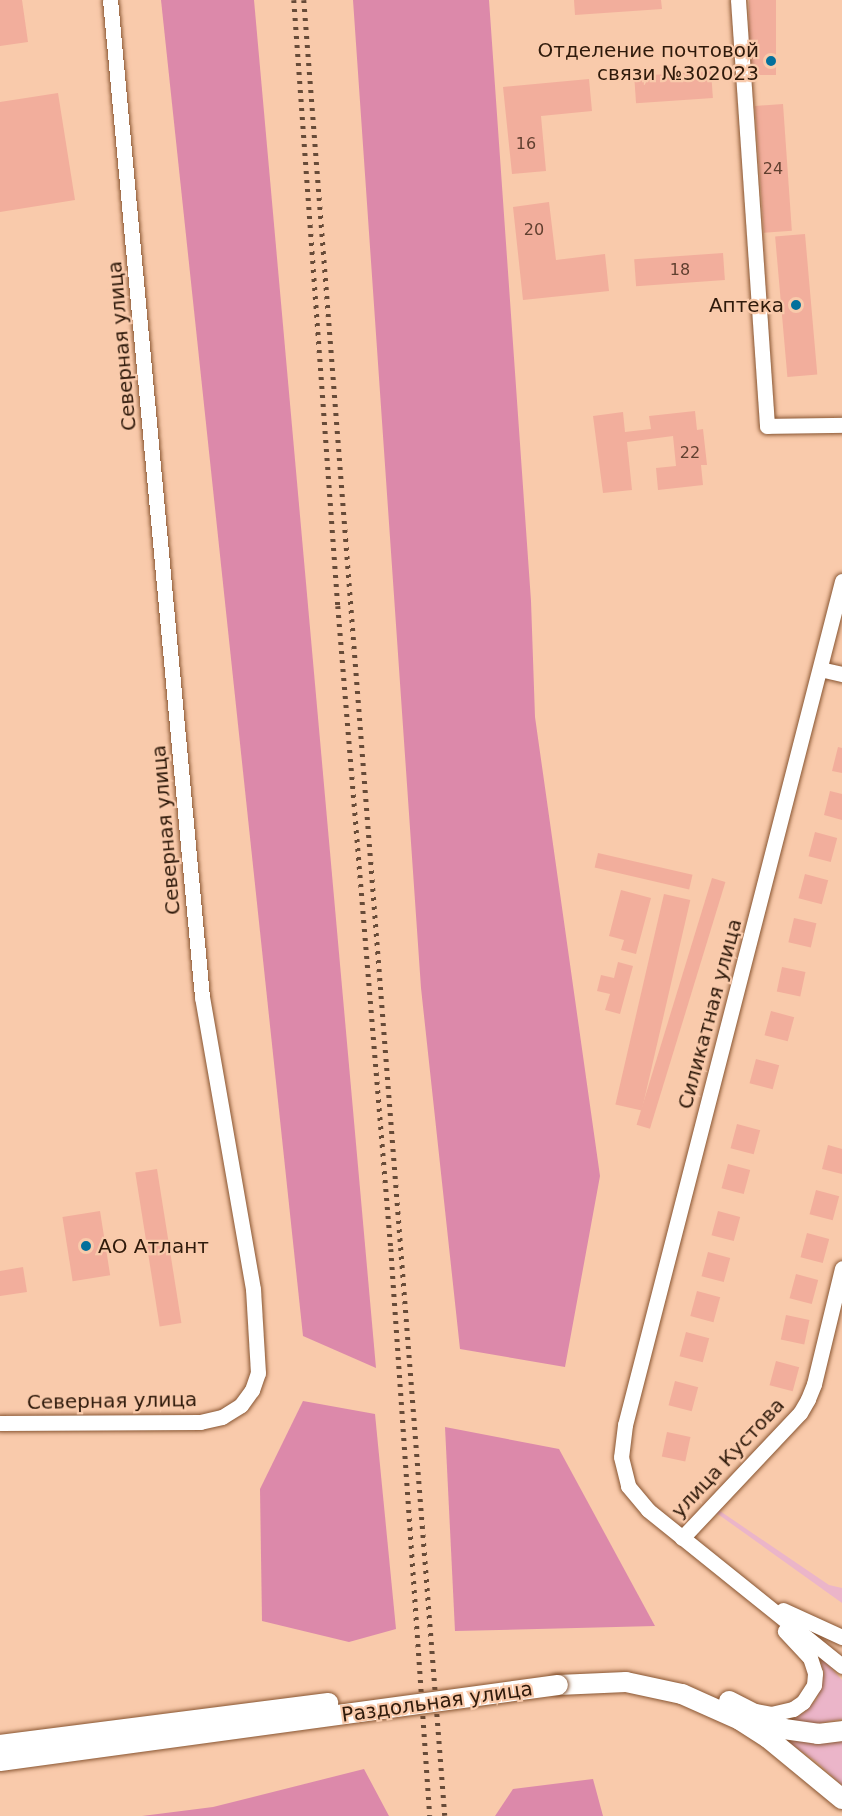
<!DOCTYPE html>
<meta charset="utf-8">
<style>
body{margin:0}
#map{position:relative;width:842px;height:1816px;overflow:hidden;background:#f9caab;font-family:"DejaVu Sans",sans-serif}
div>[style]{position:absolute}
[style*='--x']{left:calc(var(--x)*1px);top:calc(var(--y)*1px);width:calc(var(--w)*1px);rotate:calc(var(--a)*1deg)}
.green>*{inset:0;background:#ebb5c9}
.forest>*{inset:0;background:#dc89aa}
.building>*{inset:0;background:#f2ae9c;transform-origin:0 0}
.roads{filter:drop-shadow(0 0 2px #885531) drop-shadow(0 0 2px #885531)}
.minor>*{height:15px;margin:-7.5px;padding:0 7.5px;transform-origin:7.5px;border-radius:7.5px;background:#fff}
.major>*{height:20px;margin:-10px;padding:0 10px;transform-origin:10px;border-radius:10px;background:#fff}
.rail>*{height:4.5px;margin-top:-2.25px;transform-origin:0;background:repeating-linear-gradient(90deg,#674b38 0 3px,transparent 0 9px)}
.bridges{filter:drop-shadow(0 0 2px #885531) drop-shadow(0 0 2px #885531)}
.major-bridge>*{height:20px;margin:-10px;padding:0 10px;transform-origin:10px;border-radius:10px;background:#fff}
.dots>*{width:16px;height:16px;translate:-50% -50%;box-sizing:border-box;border:3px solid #f9caab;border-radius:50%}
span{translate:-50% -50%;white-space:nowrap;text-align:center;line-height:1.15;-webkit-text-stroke:4.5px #f9caab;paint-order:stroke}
.number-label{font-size:16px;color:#603f2f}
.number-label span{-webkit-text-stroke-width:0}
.poi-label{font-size:20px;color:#2f1a0b}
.right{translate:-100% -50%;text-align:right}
.left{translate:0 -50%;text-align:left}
.street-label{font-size:20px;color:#2f1a0b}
</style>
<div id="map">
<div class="green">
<div style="clip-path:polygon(717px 1509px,829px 1585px,842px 1588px,842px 1603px,715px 1512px)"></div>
<div style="clip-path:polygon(819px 1655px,842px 1680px,842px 1719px,814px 1724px,791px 1720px,805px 1712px,817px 1699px,824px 1673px)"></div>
<div style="clip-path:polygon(780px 1736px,842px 1738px,842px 1785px,817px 1762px)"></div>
</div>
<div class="forest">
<div style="clip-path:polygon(161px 0,254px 0,376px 1368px,303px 1336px)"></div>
<div style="clip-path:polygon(353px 0,489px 0,531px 601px,535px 717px,600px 1176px,565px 1367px,460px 1349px,421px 988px)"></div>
<div style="clip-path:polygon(303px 1401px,375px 1414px,396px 1629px,349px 1642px,262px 1621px,260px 1489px)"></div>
<div style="clip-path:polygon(445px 1427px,559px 1449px,655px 1626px,455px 1631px)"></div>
<div style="clip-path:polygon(364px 1769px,389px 1816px,142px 1816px,213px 1807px)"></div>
<div style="clip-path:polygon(593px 1779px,603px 1816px,495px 1816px,513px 1789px)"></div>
</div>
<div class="building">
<div style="clip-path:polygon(0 0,22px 0,28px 42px,0 46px)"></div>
<div style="clip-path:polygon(574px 0,661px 0,662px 9px,575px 15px)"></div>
<div style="left:749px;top:0;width:27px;height:75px"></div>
<div style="left:711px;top:71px;width:27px;height:77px;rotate:86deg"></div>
<div style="clip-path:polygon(589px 79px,592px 111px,541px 116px,546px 171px,512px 174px,503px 87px)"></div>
<div style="clip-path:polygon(58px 93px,75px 200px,0 212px,0 102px)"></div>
<div style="left:783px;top:104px;width:127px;height:28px;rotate:86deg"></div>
<div style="clip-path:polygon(549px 202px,556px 260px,605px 254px,609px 291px,523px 300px,513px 207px)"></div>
<div style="left:805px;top:234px;width:141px;height:30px;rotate:85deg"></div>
<div style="left:723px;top:253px;width:27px;height:89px;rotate:86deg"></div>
<div style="clip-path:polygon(695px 411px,697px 430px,703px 429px,707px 465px,701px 465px,703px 485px,658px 490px,656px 468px,676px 466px,673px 436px,627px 442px,632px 490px,603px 493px,593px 416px,623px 412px,625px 432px,651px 429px,649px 416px)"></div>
<div style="clip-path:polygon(838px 747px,842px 748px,842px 773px,832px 771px)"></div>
<div style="clip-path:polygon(830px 791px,842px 794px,842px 820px,824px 815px)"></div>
<div style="left:815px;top:832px;width:23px;height:25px;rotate:15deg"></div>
<div style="left:598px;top:853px;width:97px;height:15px;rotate:13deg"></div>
<div style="left:805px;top:874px;width:24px;height:25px;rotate:15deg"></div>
<div style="left:712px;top:878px;width:14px;height:258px;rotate:17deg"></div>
<div style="clip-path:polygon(621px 890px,651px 898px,636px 954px,621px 950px,624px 940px,609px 936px)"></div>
<div style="left:664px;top:894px;width:27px;height:216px;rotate:13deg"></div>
<div style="left:794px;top:918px;width:23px;height:25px;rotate:13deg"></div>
<div style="clip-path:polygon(618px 962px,633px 966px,620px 1014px,605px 1010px,610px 994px,597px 991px,601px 975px,614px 978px)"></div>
<div style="left:782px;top:967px;width:24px;height:25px;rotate:12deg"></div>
<div style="left:771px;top:1011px;width:24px;height:25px;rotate:15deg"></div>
<div style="left:756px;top:1059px;width:24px;height:25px;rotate:15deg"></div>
<div style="left:737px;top:1124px;width:24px;height:25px;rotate:15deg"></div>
<div style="clip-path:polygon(828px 1145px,842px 1149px,842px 1174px,822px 1169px)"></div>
<div style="left:728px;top:1164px;width:23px;height:25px;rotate:15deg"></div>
<div style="left:157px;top:1169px;width:156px;height:22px;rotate:81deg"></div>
<div style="left:816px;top:1190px;width:24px;height:25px;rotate:15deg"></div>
<div style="left:100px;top:1211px;width:65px;height:38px;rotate:81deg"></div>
<div style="left:718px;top:1211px;width:23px;height:25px;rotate:15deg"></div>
<div style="left:807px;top:1233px;width:23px;height:25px;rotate:15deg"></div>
<div style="left:708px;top:1252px;width:23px;height:25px;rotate:15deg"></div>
<div style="clip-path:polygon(23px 1267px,27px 1292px,0 1296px,0 1271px)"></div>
<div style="left:796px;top:1274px;width:23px;height:25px;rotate:15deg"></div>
<div style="left:697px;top:1291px;width:24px;height:26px;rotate:15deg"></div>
<div style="left:786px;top:1315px;width:24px;height:25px;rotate:12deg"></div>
<div style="left:686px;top:1332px;width:24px;height:25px;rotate:15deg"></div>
<div style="left:776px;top:1361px;width:24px;height:25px;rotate:15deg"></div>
<div style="left:675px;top:1381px;width:24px;height:25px;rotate:15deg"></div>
<div style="left:667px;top:1432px;width:24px;height:25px;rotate:12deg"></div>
</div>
<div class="roads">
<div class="minor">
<div style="--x:738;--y:0;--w:427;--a:86.1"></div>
<div style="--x:767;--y:426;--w:75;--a:-0.8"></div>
<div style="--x:842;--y:581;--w:871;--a:104.42"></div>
<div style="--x:625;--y:1425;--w:32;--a:97"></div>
<div style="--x:621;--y:1457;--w:30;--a:76"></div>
<div style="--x:628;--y:1486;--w:31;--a:50"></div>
<div style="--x:648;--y:1510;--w:249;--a:38.8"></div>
<div style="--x:820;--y:669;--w:23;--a:13"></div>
<div style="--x:0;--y:1423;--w:200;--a:-0.3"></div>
<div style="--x:200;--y:1422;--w:23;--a:-13"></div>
<div style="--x:222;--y:1417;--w:22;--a:-32"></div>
<div style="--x:241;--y:1405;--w:19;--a:-54"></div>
<div style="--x:252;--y:1390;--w:18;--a:-71"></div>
<div style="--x:258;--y:1373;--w:84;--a:-93.4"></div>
<div style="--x:253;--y:1289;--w:296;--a:-99.9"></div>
<div style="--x:202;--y:997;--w:1001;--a:-95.27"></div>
<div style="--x:682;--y:1538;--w:172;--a:-46.7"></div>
<div style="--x:800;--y:1413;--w:16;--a:-60"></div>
<div style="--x:808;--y:1399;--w:16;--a:-68"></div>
<div style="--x:814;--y:1384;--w:119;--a:-76.4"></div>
<div style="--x:783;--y:1610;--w:65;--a:24.6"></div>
<div style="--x:756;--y:1711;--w:15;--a:11"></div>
<div style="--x:771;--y:1714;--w:23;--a:-13"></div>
<div style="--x:793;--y:1709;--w:12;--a:-35"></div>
<div style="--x:803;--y:1702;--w:20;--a:-57"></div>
<div style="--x:814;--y:1685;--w:12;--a:-85"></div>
<div style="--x:815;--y:1673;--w:16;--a:-108"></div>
<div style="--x:810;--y:1658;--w:37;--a:-133"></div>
</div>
<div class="major">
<div style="--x:558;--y:1685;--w:68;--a:-2.5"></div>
<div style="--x:626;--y:1682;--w:57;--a:12.1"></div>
<div style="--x:682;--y:1694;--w:64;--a:24.1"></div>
<div style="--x:740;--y:1720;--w:33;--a:33"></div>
<div style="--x:768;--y:1738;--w:96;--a:39.5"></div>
<div style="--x:729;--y:1701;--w:62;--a:27"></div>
<div style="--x:784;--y:1729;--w:34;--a:8"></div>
<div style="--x:818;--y:1734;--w:24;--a:-7"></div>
</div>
</div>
<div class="rail">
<div style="--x:294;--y:0;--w:608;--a:85.85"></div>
<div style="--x:338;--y:606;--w:645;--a:85.29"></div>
<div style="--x:391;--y:1249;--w:568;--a:86.07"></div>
<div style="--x:304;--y:0;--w:1821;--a:85.56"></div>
</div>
<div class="bridges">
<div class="major-bridge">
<div style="--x:0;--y:1745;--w:331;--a:-7.3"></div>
<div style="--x:0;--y:1761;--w:563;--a:-7.76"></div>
</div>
</div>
<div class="dots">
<div style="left:771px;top:61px;background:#03709c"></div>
<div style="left:796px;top:305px;background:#03709c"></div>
<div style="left:86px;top:1246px;background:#03709c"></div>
</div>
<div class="number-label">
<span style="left:526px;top:144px">16</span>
<span style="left:773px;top:169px">24</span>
<span style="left:534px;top:230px">20</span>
<span style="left:680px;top:270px">18</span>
<span style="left:690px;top:453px">22</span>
</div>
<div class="poi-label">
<span class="right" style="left:759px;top:62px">Отделение почтовой<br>связи №302023</span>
<span class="right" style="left:784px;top:305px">Аптека</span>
<span class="left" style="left:98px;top:1246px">АО Атлант</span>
</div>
<div class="street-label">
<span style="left:122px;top:346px;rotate:-95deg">Северная улица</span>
<span style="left:166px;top:830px;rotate:-95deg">Северная улица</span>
<span style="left:710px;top:1014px;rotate:-75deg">Силикатная улица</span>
<span style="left:112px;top:1401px;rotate:-1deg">Северная улица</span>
<span style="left:728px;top:1458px;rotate:-47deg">улица Кустова</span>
<span style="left:437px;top:1702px;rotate:-8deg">Раздольная улица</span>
</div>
</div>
